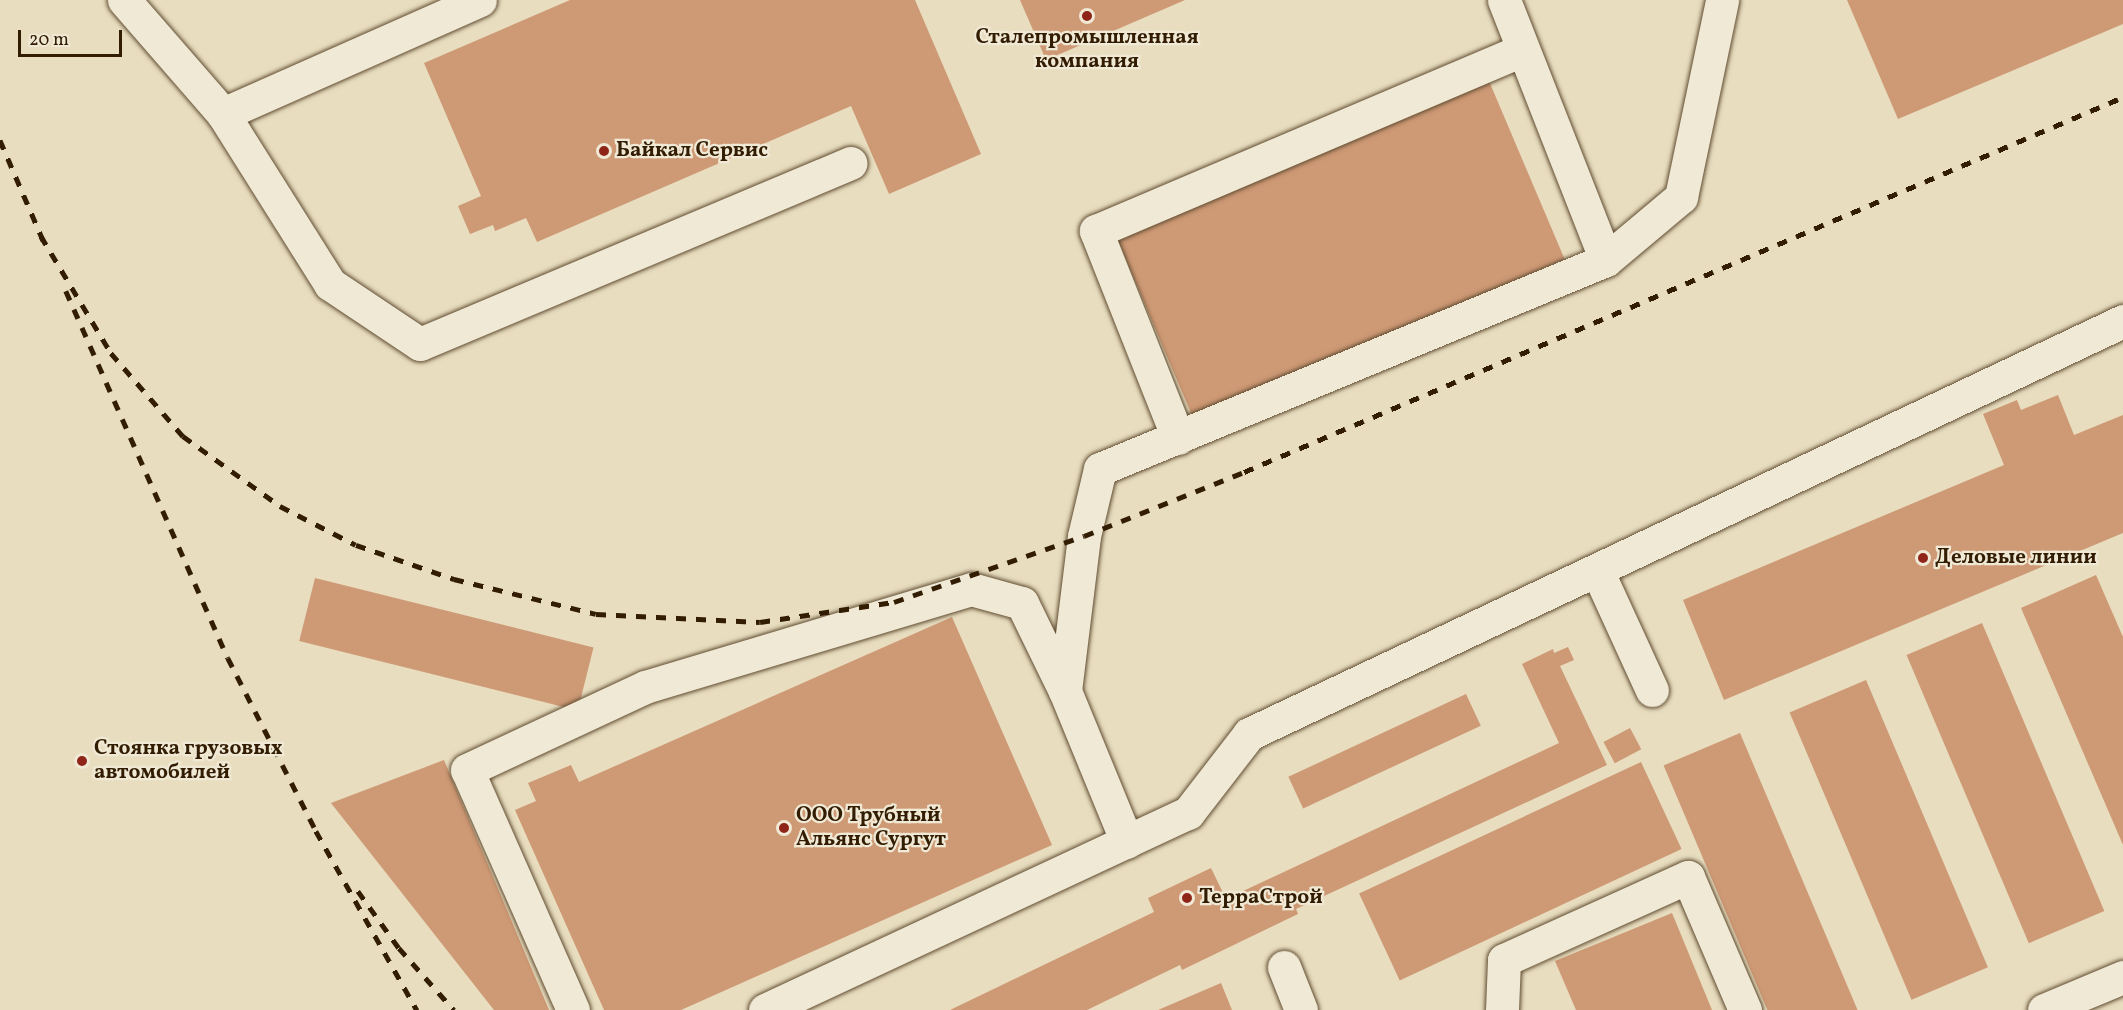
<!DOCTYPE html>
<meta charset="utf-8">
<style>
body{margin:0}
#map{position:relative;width:2123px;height:1010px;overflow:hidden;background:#e8ddbf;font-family:Vollkorn,serif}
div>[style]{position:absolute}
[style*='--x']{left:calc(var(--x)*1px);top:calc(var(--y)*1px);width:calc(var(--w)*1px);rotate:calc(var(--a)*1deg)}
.building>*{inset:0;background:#ce9975;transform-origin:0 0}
.roads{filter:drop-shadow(0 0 2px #604c31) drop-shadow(0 0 2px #604c31)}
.minor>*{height:33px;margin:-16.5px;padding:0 16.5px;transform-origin:16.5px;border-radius:16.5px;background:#f0e9d5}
.rail>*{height:4.5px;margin-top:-2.25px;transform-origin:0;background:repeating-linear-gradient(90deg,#321c02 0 10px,transparent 0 20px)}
.dots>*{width:16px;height:16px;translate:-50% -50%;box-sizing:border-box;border:3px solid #f0e9d5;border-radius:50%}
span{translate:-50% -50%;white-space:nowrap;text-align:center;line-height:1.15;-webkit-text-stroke:4.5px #f0e9d5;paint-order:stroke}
.poi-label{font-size:21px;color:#321c02;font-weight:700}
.left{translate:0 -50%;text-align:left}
.scale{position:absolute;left:18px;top:30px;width:104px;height:27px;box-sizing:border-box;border:3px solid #321c02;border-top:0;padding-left:8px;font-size:18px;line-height:21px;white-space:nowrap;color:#321c02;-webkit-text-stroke:4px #f0e9d5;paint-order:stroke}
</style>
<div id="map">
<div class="building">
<div style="clip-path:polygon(570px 0,915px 0,981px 154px,889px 194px,851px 106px,537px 242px,526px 218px,495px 231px,493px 225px,470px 234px,458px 206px,481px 196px,424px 63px)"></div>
<div style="clip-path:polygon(1020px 0,1185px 0,1046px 60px)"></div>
<div style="clip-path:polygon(1847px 0,2123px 0,2123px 24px,1898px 119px)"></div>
<div style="left:1489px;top:81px;width:194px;height:404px;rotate:67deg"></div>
<div style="clip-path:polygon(2058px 395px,2074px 435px,2123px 415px,2123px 533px,1724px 700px,1683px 600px,2004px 465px,1983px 414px,2017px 400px,2021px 410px)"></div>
<div style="clip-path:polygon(2096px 575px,2123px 637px,2123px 845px,2021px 608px)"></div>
<div style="left:315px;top:578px;width:287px;height:65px;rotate:14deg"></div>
<div style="clip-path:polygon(952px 617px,1052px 845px,681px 1010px,604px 1010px,515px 810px,536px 801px,528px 783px,571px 765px,579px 782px)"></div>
<div style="left:1982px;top:623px;width:313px;height:82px;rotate:67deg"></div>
<div style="clip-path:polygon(1568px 647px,1574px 660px,1560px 666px,1607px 765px,1296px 909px,1298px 914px,1182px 970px,1180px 965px,1087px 1010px,950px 1010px,1154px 912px,1148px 898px,1211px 868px,1226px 899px,1559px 743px,1522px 664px,1553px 649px,1554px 653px)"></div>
<div style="left:1866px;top:680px;width:312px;height:83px;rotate:67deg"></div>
<div style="left:1466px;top:694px;width:35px;height:196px;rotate:65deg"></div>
<div style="left:1630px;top:728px;width:24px;height:30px;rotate:62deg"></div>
<div style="left:1740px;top:733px;width:301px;height:83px;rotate:67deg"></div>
<div style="clip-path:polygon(444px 760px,549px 1010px,494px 1010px,331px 803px)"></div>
<div style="left:1641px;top:762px;width:96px;height:311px;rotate:65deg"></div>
<div style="clip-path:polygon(1672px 913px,1712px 1010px,1576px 1010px,1555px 961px)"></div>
<div style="clip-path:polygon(1221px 983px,1232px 1010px,1158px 1010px)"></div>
</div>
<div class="roads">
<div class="minor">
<div style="--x:124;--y:0;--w:151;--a:49"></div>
<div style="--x:223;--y:114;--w:201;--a:57.8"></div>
<div style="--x:330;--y:284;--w:108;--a:33.7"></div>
<div style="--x:420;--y:344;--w:467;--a:-22.8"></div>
<div style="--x:1504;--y:0;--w:279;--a:68.6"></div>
<div style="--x:223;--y:114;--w:281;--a:-23.9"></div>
<div style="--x:1178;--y:438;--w:223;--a:-111.6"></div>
<div style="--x:1096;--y:231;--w:463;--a:-23"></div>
<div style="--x:1597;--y:570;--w:132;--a:65.4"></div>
<div style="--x:1065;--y:691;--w:156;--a:-83"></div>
<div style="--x:1084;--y:536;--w:69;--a:-76.6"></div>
<div style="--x:1100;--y:469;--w:547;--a:-22.44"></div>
<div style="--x:1606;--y:260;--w:98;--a:-40"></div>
<div style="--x:1681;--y:197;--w:201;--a:-78.2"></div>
<div style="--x:1284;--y:967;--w:46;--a:68.4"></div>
<div style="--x:573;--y:1010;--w:262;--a:-113.8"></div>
<div style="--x:467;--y:770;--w:196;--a:-25"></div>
<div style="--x:645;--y:687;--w:340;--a:-16.7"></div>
<div style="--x:971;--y:589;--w:53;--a:15.4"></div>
<div style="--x:1022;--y:603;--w:98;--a:64"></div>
<div style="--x:1065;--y:691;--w:163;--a:67.7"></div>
<div style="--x:765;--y:1010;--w:467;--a:-25"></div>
<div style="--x:1188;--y:813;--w:100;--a:-52.3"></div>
<div style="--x:1249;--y:734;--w:967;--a:-25.29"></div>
<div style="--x:1502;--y:1010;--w:50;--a:-87.7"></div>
<div style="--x:1504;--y:960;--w:202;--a:-24.3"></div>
<div style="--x:1688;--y:877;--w:145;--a:66.8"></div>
<div style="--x:2044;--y:1010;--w:86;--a:-22.7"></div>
</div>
</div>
<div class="rail">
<div style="--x:0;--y:140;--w:111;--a:66.7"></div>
<div style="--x:41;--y:236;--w:136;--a:59.1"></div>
<div style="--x:111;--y:353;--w:110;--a:49.1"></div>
<div style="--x:183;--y:436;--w:120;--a:35.8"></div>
<div style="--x:280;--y:506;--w:85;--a:27.2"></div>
<div style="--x:356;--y:545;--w:104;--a:19.1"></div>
<div style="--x:454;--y:579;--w:146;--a:13.8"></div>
<div style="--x:596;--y:614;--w:164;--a:2.8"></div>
<div style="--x:760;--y:622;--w:135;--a:-8.5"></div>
<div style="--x:894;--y:602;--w:201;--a:-19.2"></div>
<div style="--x:1084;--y:536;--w:172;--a:-21.8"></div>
<div style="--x:1244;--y:472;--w:956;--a:-23.1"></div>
<div style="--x:66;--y:291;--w:401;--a:66.2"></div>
<div style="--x:228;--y:658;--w:194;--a:63"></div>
<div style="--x:316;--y:831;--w:206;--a:60.6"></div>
<div style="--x:358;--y:891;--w:70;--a:54.3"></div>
<div style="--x:399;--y:948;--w:83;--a:48.4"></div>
</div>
<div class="dots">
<div style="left:1087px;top:16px;background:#8f2418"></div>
<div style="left:604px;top:151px;background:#8f2418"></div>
<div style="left:1923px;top:558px;background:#8f2418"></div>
<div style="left:82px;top:761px;background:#8f2418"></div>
<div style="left:784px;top:828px;background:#8f2418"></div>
<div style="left:1187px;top:898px;background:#8f2418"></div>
</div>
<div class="poi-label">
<span style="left:1087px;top:50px">Сталепромышленная<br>компания</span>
<span class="left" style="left:616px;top:151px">Байкал Сервис</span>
<span class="left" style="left:1935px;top:558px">Деловые линии</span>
<span class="left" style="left:94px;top:761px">Стоянка грузовых<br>автомобилей</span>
<span class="left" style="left:796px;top:828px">ООО Трубный<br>Альянс Сургут</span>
<span class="left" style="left:1199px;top:898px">ТерраСтрой</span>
</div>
<div class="scale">20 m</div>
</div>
